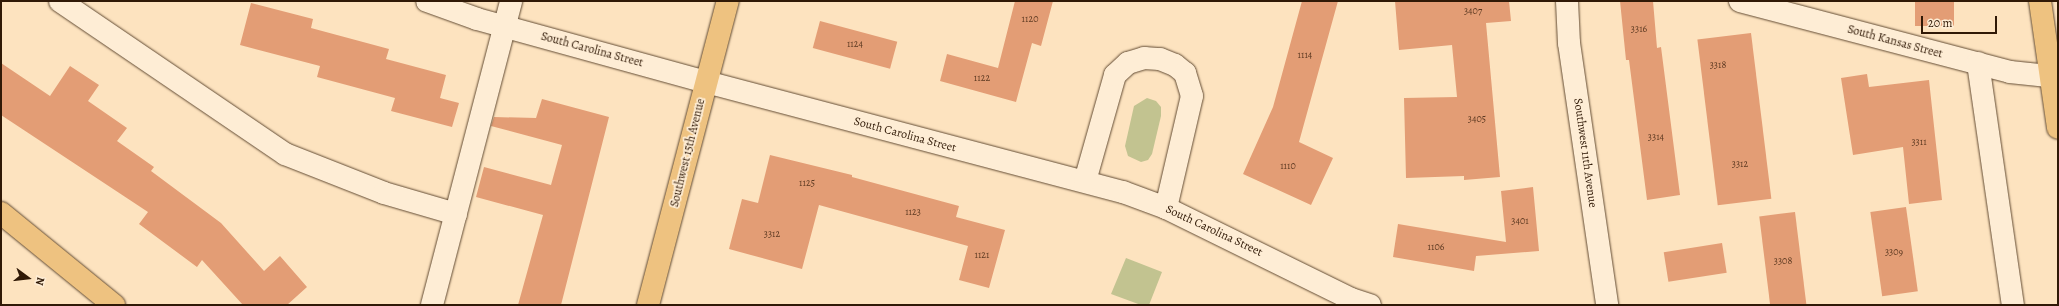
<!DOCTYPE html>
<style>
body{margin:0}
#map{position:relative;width:2059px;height:306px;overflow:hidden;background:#fde3bf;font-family:Alegreya,serif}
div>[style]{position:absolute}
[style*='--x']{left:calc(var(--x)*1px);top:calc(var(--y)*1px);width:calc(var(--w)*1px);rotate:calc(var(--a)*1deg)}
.green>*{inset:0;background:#c2c390}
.building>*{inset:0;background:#e39d75;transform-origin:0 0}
.roads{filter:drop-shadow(0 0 1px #634c34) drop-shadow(0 0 1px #634c34)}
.minor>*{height:22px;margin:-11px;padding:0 11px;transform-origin:11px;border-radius:11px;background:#feedd5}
.major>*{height:22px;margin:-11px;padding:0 11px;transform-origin:11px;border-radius:11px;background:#eec280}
span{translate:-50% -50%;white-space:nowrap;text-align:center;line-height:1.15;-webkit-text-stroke:3.5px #feedd5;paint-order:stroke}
.number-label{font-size:10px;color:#5d3a22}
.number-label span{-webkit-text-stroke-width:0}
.street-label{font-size:12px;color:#301906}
.frame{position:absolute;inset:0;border:2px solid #301906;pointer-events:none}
.north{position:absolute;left:8px;top:258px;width:40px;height:40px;-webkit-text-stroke:3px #feedd5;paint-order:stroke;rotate:105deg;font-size:11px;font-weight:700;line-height:16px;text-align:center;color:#301906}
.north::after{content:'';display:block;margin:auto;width:14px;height:18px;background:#301906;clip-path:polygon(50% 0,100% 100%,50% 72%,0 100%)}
.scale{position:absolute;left:1921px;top:16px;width:76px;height:18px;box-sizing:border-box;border:2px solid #301906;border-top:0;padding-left:5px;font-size:12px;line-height:14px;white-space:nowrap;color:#301906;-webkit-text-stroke:3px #feedd5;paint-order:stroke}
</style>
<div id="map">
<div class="green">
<div style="clip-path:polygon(1147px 98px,1156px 101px,1161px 107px,1161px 116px,1152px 154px,1148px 160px,1141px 162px,1128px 156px,1125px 146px,1134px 106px)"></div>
<div style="clip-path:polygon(1126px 258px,1162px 272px,1149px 305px,1141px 305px,1111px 294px)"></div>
</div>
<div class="building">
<div style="clip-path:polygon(1015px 1px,1053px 1px,1041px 46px,1032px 43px,1016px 102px,940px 81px,947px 54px,998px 68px)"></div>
<div style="clip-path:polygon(1302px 1px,1338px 1px,1299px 142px,1333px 158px,1311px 205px,1243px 174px,1273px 107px)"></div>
<div style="clip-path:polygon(1395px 1px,1509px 1px,1511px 21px,1486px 23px,1500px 177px,1464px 180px,1464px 176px,1406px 178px,1404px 98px,1457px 97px,1452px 45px,1399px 50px)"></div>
<div style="clip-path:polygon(1620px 1px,1653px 1px,1657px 48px,1661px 47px,1680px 195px,1647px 200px,1629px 60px,1626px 60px)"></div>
<div style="left:1915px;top:1px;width:39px;height:25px"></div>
<div style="clip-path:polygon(251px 3px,313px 19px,311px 28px,389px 49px,386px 59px,446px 75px,440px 98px,459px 103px,452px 127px,391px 111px,395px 98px,317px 77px,320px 66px,240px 45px)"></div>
<div style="left:820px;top:21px;width:80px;height:28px;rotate:15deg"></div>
<div style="left:1751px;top:33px;width:167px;height:54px;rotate:83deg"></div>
<div style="clip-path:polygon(1px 63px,50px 96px,70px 66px,99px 85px,88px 101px,127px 128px,117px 141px,154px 167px,151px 171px,221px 223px,264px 271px,280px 256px,307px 287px,287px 305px,243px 305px,202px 260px,197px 267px,139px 224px,148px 212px,1px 115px)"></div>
<div style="clip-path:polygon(1867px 74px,1869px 87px,1929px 80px,1942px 200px,1909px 204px,1903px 147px,1853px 155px,1841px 78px)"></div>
<div style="clip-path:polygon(542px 99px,609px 117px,561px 305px,518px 305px,543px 215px,476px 197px,484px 167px,551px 185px,562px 145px,491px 126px,494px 117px,536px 118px)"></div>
<div style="clip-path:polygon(770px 155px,852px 175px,852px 177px,959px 206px,956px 217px,1005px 230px,989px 288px,959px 280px,968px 246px,819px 205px,802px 269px,729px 249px,742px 199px,758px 203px)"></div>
<div style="clip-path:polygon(1533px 187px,1539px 251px,1476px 256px,1474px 271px,1393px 257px,1398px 224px,1506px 242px,1501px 191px)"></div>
<div style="left:1906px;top:207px;width:85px;height:36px;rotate:82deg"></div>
<div style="left:1795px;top:212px;width:94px;height:36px;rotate:83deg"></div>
<div style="left:1722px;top:243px;width:30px;height:59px;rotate:81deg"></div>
</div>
<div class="roads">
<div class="minor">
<div style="--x:60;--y:1;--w:272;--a:34.2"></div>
<div style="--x:285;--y:154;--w:106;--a:21.5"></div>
<div style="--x:384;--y:193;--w:75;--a:16.3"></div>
<div style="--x:427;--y:1;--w:53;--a:19.8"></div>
<div style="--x:477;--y:19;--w:238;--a:15.4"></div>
<div style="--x:706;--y:82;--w:431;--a:14.8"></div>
<div style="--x:1123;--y:192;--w:46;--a:20.4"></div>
<div style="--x:1166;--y:208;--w:206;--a:26.2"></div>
<div style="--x:1351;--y:299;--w:20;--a:18"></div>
<div style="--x:1567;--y:1;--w:42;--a:87.3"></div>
<div style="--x:1569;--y:43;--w:265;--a:81.7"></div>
<div style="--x:1740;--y:1;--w:279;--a:14.7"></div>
<div style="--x:2010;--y:72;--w:48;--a:5.9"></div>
<div style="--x:1978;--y:63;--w:245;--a:81.8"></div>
<div style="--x:1085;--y:181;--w:110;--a:-74.2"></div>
<div style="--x:1115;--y:75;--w:18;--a:-43"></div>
<div style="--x:1128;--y:63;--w:17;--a:-17"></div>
<div style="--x:1144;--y:58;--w:16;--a:4"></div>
<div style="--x:1160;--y:59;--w:16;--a:22"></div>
<div style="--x:1175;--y:65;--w:13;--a:39"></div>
<div style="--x:1185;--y:73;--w:24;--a:73"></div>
<div style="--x:1192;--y:96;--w:115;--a:103.1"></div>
<div style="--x:432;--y:305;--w:314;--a:-75.4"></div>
</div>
<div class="major">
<div style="--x:2040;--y:1;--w:128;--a:81.9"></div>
<div style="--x:1;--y:213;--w:146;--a:39.2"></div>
<div style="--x:648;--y:305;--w:314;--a:-75.3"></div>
</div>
</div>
<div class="number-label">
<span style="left:1473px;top:11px">3407</span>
<span style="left:1030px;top:19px">1120</span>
<span style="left:1639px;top:29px">3316</span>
<span style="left:855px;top:44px">1124</span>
<span style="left:1305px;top:55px">1114</span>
<span style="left:1718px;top:65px">3318</span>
<span style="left:982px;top:78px">1122</span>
<span style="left:1477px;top:119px">3405</span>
<span style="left:1656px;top:137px">3314</span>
<span style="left:1919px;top:142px">3311</span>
<span style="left:1740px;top:164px">3312</span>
<span style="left:1288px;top:166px">1110</span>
<span style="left:807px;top:183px">1125</span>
<span style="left:913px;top:212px">1123</span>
<span style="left:1520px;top:221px">3401</span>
<span style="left:772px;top:234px">3312</span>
<span style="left:1436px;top:247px">1106</span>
<span style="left:1894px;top:252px">3309</span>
<span style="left:982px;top:255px">1121</span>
<span style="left:1783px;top:261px">3308</span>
</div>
<div class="street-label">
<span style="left:1895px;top:42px;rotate:15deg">South Kansas Street</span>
<span style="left:592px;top:50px;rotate:15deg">South Carolina Street</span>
<span style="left:905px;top:135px;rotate:15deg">South Carolina Street</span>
<span style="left:688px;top:153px;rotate:-76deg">Southwest 15th Avenue</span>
<span style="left:1585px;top:153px;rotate:82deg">Southwest 11th Avenue</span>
<span style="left:1214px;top:231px;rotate:25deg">South Carolina Street</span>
</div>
<div class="frame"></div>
<div class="north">N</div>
<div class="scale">20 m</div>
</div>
